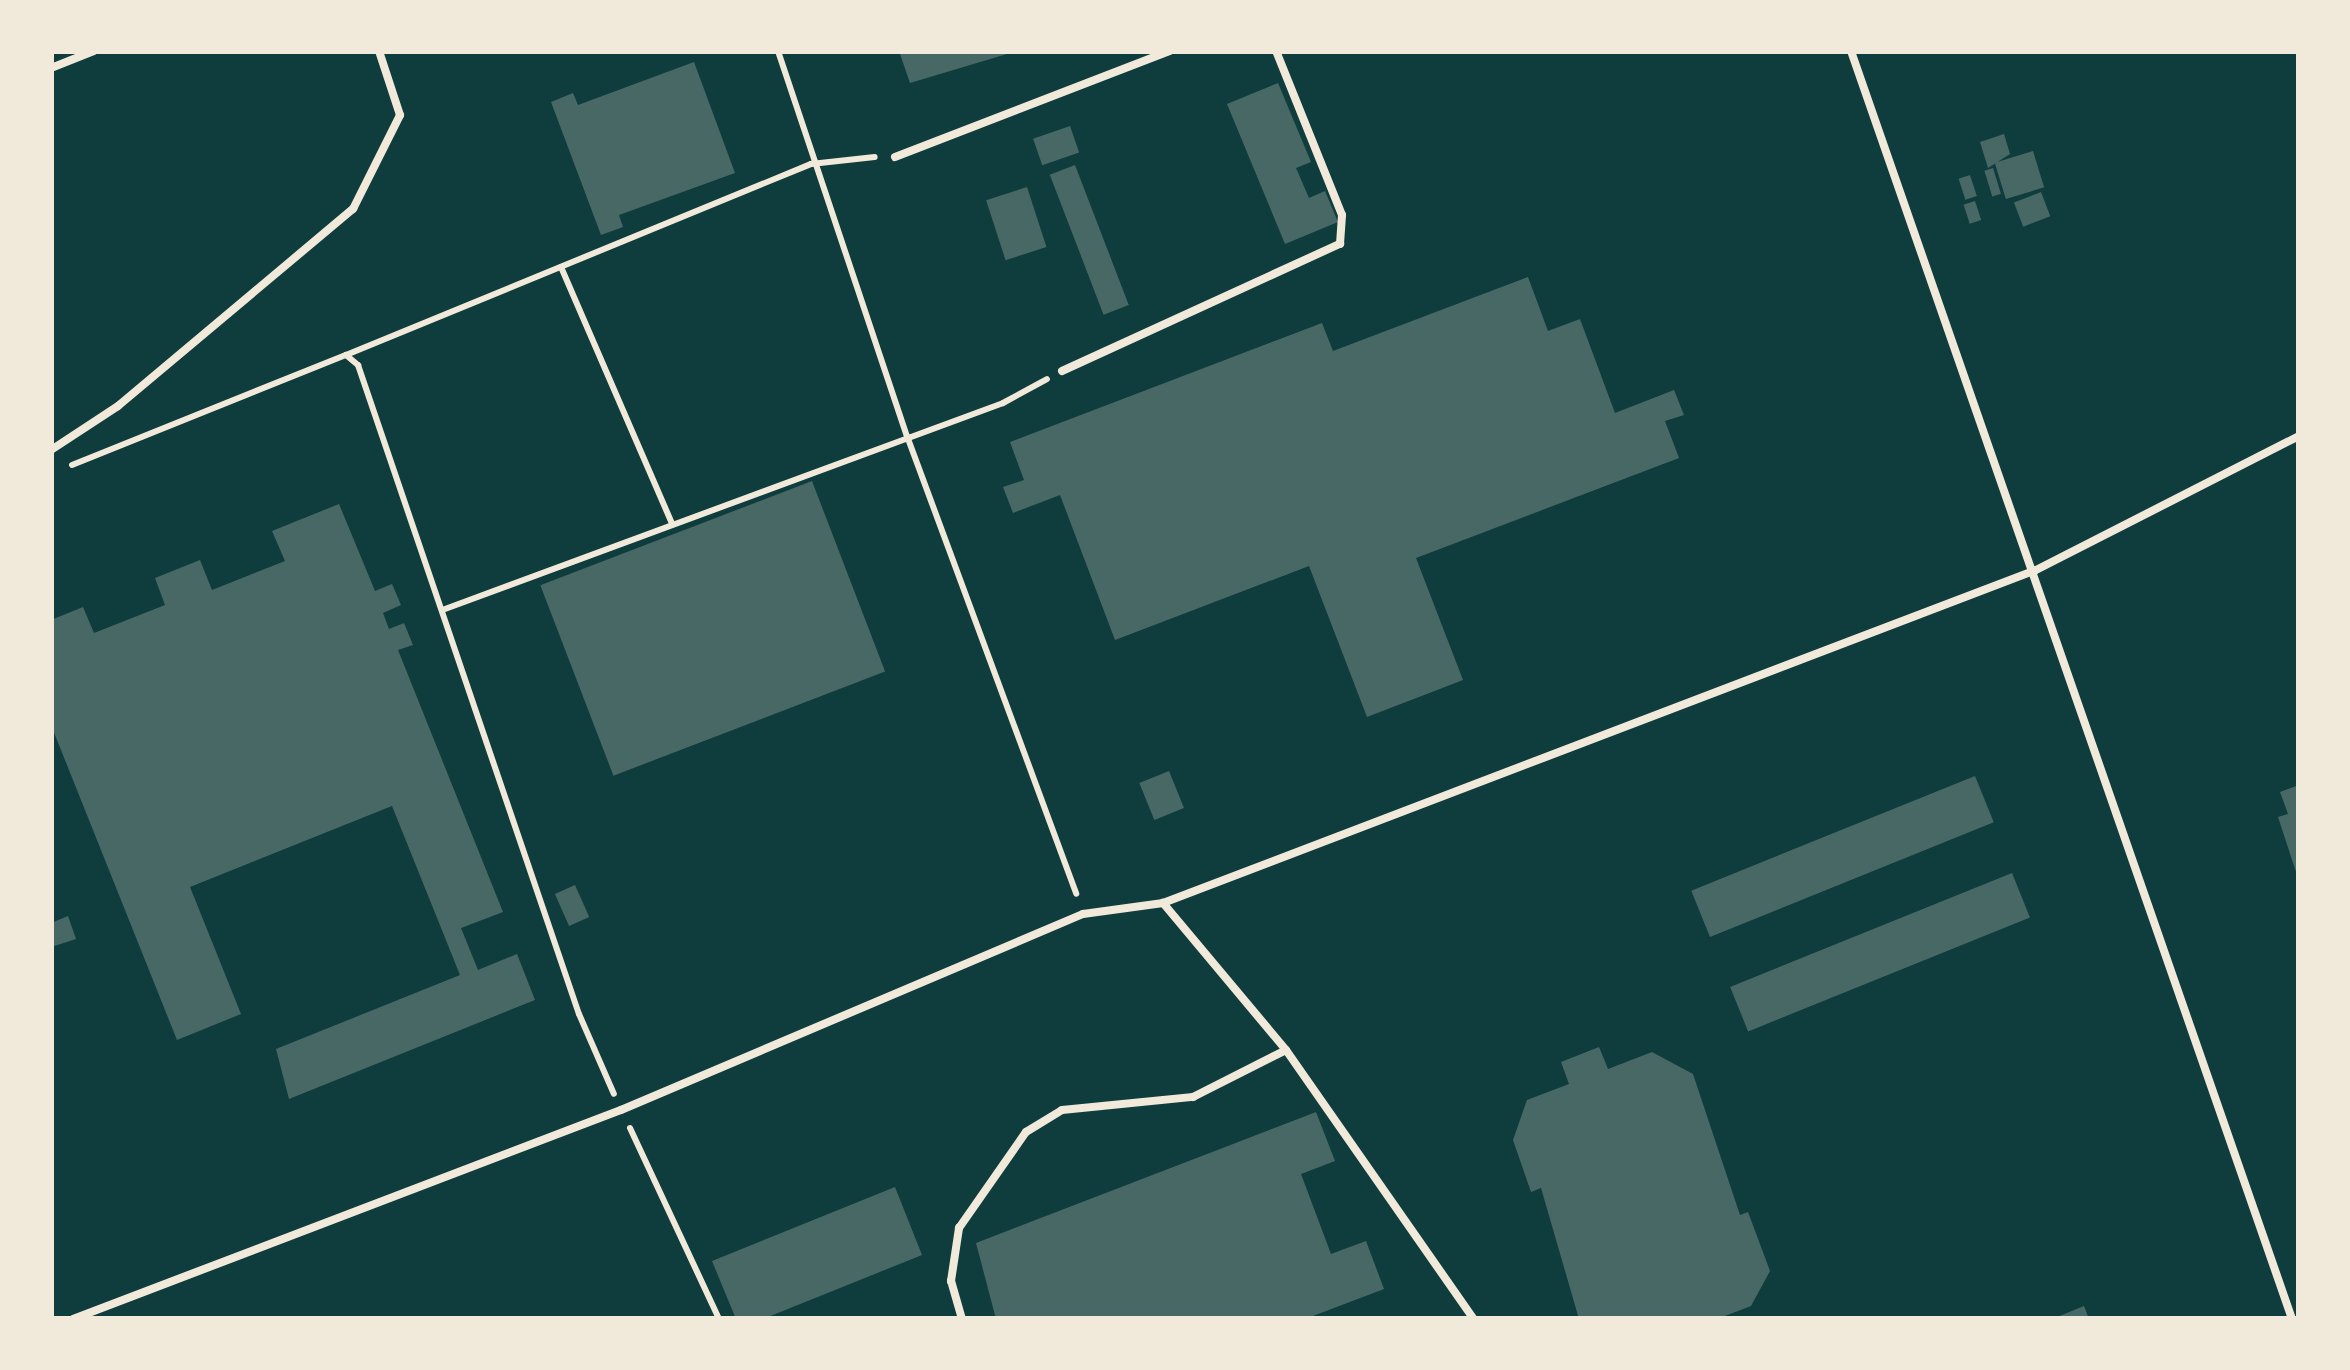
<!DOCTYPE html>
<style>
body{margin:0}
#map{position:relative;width:2350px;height:1370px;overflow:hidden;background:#0f3d3e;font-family:"Alegreya Sans",sans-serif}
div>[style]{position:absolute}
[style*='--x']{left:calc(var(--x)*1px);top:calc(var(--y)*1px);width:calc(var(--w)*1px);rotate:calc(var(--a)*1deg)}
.building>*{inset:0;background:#486865;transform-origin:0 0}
.path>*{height:6px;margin:-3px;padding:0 3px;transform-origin:3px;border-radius:3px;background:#f1e9da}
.service>*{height:8px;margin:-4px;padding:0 4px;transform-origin:4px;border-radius:4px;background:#f1e9da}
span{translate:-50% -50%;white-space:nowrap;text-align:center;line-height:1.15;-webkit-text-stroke:12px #f1e9da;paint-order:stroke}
.frame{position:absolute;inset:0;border:54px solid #f1e9da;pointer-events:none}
</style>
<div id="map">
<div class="building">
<div style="clip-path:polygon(899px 51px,1017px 51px,910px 83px)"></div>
<div style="clip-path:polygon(694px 62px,735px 173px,619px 215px,623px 227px,601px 235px,551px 102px,573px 93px,578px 105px)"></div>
<div style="clip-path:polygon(1278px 83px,1311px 162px,1296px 168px,1309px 198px,1325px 191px,1338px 222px,1285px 244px,1227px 104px)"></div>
<div style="left:1070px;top:126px;width:28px;height:39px;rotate:71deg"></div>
<div style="clip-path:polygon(2004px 134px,2010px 154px,1988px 168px,1980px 142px)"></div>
<div style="left:2033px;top:151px;width:38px;height:40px;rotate:73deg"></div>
<div style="left:1075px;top:165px;width:150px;height:27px;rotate:69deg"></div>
<div style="left:1993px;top:168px;width:27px;height:9px;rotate:73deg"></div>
<div style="left:1970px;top:175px;width:22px;height:12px;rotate:72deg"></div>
<div style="left:1027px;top:187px;width:63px;height:43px;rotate:72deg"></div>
<div style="left:2041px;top:192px;width:26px;height:29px;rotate:69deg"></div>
<div style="left:1975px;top:201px;width:20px;height:12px;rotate:72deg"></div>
<div style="clip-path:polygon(1528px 277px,1548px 331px,1580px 319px,1615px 413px,1674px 390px,1684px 415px,1665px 421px,1679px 458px,1416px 558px,1463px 680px,1367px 717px,1309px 566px,1115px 640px,1060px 495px,1013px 513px,1003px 487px,1024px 480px,1010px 442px,1322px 323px,1333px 351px)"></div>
<div style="left:812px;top:481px;width:204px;height:291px;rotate:69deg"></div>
<div style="clip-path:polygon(339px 504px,375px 591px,392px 584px,401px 605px,383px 613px,389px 629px,404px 623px,413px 645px,398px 650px,503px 912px,461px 928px,478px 970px,517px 954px,535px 1000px,289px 1099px,276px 1049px,460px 975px,392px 806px,190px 887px,241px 1014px,177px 1040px,51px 725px,51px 620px,83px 607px,94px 633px,165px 605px,155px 578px,200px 560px,212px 590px,285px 561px,272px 531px)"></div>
<div style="left:1169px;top:771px;width:40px;height:32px;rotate:68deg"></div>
<div style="left:1975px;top:776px;width:50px;height:306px;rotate:68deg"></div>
<div style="clip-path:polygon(2299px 785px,2299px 878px,2298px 878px,2278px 817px,2288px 814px,2280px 792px)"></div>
<div style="left:2012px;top:873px;width:48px;height:304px;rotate:68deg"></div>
<div style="left:575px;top:885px;width:35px;height:22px;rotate:66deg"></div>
<div style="clip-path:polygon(68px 916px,76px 939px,51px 947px,51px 923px)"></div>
<div style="clip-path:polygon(1599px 1047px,1608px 1069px,1652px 1052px,1693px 1074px,1740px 1215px,1748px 1212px,1770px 1271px,1751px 1306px,1717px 1319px,1579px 1319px,1541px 1188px,1531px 1192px,1513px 1140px,1527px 1100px,1569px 1084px,1561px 1062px)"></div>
<div style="clip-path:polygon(1316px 1112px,1335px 1161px,1301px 1174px,1331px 1254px,1366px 1241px,1384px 1289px,1305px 1319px,996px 1319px,976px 1243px)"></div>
<div style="clip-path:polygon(895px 1187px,922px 1255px,763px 1319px,736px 1319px,712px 1261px)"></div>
<div style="clip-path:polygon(2084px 1306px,2089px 1319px,2052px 1319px)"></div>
</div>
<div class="path">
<div style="--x:778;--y:51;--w:406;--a:71.5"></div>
<div style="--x:907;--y:436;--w:488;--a:69.7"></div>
<div style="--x:561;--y:267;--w:280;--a:66.6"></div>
<div style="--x:346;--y:355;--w:503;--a:-22.33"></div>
<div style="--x:811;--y:164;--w:64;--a:-6.2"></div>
<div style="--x:72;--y:465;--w:295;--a:-21.9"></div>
<div style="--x:346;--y:355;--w:16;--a:40"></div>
<div style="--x:358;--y:365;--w:686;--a:71.2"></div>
<div style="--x:579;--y:1014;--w:87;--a:66.4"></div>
<div style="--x:445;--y:609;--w:595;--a:-20.26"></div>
<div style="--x:1003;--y:403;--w:50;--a:-28.6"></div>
<div style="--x:630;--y:1128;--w:211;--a:65"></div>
</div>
<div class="service">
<div style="--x:1851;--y:51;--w:1342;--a:70.82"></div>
<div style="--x:51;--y:68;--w:46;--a:-21.6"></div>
<div style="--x:895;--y:157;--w:295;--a:-21.1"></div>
<div style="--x:1062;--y:371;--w:306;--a:-24.6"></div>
<div style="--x:1340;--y:244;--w:29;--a:-86"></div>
<div style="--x:1342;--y:215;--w:177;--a:-111.9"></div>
<div style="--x:51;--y:450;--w:80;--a:-33.3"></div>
<div style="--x:118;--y:406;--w:307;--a:-40"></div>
<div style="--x:353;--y:209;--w:105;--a:-63.4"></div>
<div style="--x:400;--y:115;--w:67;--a:-108.2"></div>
<div style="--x:1286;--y:1050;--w:328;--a:55.1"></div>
<div style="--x:73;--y:1319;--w:587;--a:-20.88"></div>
<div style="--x:621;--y:1110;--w:502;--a:-22.99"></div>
<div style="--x:1083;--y:914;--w:81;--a:-7.8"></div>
<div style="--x:1163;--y:903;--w:934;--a:-20.88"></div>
<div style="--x:2036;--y:570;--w:295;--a:-27"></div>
<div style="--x:962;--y:1319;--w:40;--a:-106"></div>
<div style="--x:951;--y:1281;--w:54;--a:-81.4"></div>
<div style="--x:959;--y:1228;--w:117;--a:-55.1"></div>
<div style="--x:1026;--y:1132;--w:42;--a:-31.4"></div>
<div style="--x:1062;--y:1110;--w:132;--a:-5.7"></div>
<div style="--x:1193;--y:1097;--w:104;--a:-26.8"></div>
<div style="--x:1286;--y:1050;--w:192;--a:-129.9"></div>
</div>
<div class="frame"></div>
</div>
